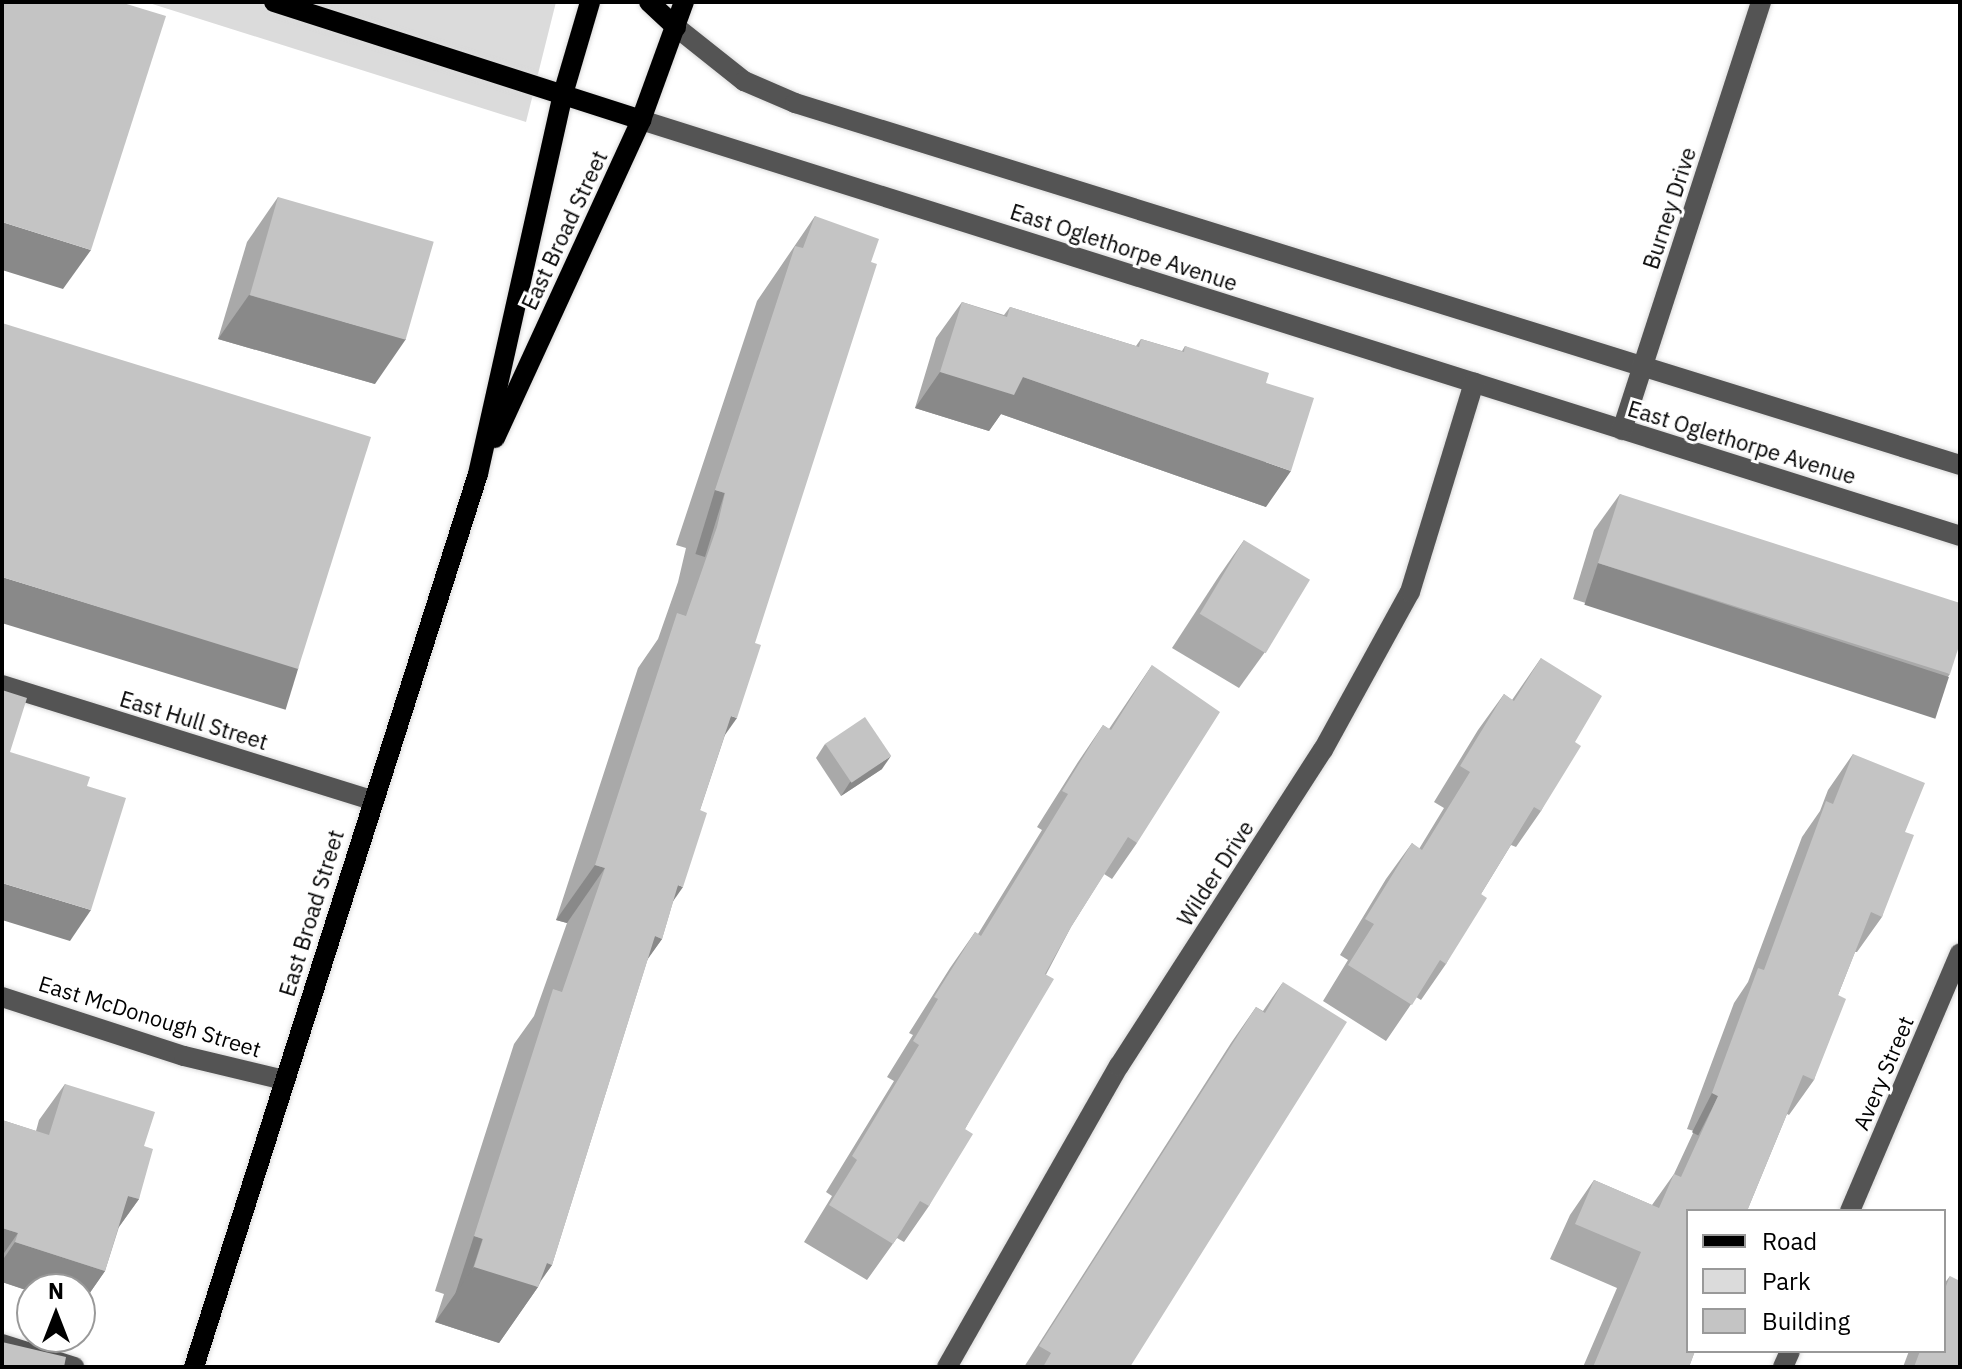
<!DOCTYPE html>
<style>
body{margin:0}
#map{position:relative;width:1962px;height:1369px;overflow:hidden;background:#fff;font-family:"IBM Plex Sans",sans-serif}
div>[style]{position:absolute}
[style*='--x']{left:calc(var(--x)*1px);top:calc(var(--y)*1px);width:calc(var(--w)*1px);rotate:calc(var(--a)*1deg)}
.green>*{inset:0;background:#dbdbdb}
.roads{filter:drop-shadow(0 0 2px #dbdbdb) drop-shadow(0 0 2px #dbdbdb)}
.minor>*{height:20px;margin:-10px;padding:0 10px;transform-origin:10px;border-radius:10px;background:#545454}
.major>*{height:20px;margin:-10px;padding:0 10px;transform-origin:10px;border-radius:10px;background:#000}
.wall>*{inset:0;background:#a9a9a9}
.shaded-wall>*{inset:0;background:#898989;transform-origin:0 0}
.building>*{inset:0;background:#c4c4c4;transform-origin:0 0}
span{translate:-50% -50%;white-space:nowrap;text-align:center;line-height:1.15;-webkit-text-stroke:6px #fff;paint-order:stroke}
.street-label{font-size:22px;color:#000}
.frame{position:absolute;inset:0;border:4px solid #000;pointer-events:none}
.legend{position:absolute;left:1686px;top:1209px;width:260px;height:144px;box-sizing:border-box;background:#fff;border:2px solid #999;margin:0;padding:10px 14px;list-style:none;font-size:24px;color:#000}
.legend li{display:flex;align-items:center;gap:16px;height:40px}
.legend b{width:40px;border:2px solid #999}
.north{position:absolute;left:16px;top:1273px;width:80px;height:80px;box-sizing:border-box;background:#fff;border:2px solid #999;border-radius:50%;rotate:0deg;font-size:22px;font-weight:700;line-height:32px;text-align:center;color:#000}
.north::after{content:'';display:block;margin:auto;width:28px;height:36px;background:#000;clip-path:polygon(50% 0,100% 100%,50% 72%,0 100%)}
</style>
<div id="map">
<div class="green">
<div style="clip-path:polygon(146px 2px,556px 2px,526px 122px)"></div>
</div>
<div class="roads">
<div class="minor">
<div style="--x:676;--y:27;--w:87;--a:38.5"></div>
<div style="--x:744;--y:81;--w:56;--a:23.3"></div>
<div style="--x:795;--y:103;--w:1220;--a:17.26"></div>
<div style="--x:641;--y:120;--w:1383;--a:17.5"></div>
<div style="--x:1622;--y:430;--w:450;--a:-72"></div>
<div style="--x:2;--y:685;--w:387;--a:17.3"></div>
<div style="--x:2;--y:997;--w:191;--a:18"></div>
<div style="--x:184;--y:1056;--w:103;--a:13.5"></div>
<div style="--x:1850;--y:1211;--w:280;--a:-66.9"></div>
<div style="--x:2;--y:1344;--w:76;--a:17.7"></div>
<div style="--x:947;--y:1367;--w:347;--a:-60.3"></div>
<div style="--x:1119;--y:1066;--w:376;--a:-57.2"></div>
<div style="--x:1323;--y:750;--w:180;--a:-61.2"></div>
<div style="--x:1410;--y:592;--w:219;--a:-73"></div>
<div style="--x:1783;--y:1367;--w:17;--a:-66"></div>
</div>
<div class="major">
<div style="--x:274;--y:2;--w:386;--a:17.8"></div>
<div style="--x:649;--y:2;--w:37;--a:43"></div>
<div style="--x:495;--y:438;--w:350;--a:-65.3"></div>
<div style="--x:641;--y:120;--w:126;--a:-70"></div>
<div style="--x:194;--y:1367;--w:937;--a:-72.36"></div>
<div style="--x:478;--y:474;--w:389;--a:-77.4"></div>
<div style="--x:563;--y:94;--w:96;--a:-73.6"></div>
</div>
</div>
<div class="wall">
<div style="clip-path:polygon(278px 197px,375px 384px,218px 339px,247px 242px)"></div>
<div style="clip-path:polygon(815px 216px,871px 262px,725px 735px,700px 810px,662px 939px,648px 958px,552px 1265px,541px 1281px,538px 1287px,499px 1343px,435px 1322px,444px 1294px,435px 1291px,514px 1044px,534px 1016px,567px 923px,556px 920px,638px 668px,658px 639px,678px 582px,686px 548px,676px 545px,757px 301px)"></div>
<div style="clip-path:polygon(962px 302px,1004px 315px,1010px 307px,1136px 346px,1141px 339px,1182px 351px,1185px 346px,1266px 383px,1266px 507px,1001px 414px,989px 431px,915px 408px,936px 338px)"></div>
<div style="clip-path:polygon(1620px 494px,1950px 674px,1924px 710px,1573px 599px,1594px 530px)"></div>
<div style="clip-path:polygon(1244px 540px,1265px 652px,1239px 688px,1172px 648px,1219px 576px)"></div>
<div style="clip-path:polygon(1541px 658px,1575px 742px,1541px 811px,1516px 847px,1511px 845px,1481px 894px,1446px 964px,1421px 1000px,1416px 997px,1386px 1041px,1323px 1001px,1348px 960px,1340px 955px,1386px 879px,1412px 843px,1419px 849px,1444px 808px,1434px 802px,1478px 730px,1504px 694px,1512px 700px)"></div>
<div style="clip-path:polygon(1152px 665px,1137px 843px,1112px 879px,1104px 874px,1071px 927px,965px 1129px,929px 1206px,904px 1242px,897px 1238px,867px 1280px,804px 1242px,832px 1196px,826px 1192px,894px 1081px,887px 1077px,913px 1035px,909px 1033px,950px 968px,975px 932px,978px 934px,1042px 830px,1037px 827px,1078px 762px,1103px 725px,1109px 729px)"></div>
<div style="clip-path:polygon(825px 744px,882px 769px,841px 796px,816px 758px)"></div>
<div style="clip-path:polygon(1853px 754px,1905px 832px,1882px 917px,1857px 952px,1855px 952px,1838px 995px,1814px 1080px,1789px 1115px,1787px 1114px,1747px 1211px,1689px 1367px,1583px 1367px,1617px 1288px,1550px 1259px,1570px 1215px,1594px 1180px,1652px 1205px,1674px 1174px,1694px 1131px,1687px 1129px,1734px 1003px,1748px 982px,1802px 837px,1820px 811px,1828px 790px)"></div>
<div style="clip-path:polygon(1283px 982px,1130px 1367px,1024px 1367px,1231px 1043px,1256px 1007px,1263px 1011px)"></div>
<div style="clip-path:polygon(65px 1084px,144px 1146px,139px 1199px,119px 1227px,105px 1271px,80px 1307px,80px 1289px,32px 1289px,32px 1292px,2px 1282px,2px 1120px,36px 1131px,39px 1120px)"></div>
<div style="clip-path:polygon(1950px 1276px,1960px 1367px,1903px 1367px,1909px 1351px,1944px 1351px,1944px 1284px)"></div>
</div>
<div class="shaded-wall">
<div style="clip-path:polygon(2px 222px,91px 250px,63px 289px,2px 270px)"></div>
<div style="clip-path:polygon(249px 295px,406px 339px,375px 384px,218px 339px)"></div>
<div style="clip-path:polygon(940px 372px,1023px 377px,1291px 471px,1266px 507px,1001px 414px,989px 431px,915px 408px)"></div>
<div style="left:715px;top:490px;width:10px;height:67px;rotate:17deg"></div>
<div style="left:1598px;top:563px;width:369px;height:44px;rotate:18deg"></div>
<div style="left:2px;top:577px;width:310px;height:44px;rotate:17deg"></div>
<div style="clip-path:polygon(731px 716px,737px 718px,698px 773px)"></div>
<div style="clip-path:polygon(891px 756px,882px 769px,841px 796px,850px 782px)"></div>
<div style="clip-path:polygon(595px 865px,605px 868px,567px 923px,556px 920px)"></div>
<div style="clip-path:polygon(2px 883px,91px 910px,70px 941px,2px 920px)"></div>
<div style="clip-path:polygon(678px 885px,683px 887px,644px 943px)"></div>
<div style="clip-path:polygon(655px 936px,662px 939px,623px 994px)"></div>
<div style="left:1712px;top:1093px;width:7px;height:44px;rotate:27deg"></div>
<div style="clip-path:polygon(128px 1196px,139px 1199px,113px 1235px)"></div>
<div style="clip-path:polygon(2px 1228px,18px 1233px,2px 1256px)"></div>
<div style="left:474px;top:1236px;width:9px;height:67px;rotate:18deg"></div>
<div style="clip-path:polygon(15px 1242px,105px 1271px,80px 1307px,80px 1289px,32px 1289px,32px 1292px,2px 1282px,2px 1261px)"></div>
<div style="clip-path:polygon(547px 1263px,552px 1265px,536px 1287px,538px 1287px,499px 1343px,435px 1322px,474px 1267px)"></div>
</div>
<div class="building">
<div style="clip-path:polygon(2px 2px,120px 2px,166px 16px,91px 250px,2px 222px)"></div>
<div style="left:278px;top:197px;width:162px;height:102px;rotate:16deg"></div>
<div style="clip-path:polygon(815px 216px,879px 239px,871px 262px,877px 264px,755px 643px,761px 645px,737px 718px,731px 716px,700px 810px,707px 813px,683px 887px,678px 885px,662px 939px,655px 936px,552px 1265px,547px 1263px,538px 1287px,474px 1267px,483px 1239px,474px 1236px,553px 989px,562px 992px,605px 868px,595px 865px,677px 613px,686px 616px,717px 527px,725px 493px,715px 490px,795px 246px,803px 248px)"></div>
<div style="clip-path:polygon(962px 302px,1007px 317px,1010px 307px,1139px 347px,1141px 339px,1184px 352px,1185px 346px,1269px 373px,1266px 383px,1314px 398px,1291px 471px,1023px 377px,1014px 395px,940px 372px)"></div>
<div style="clip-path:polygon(2px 323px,371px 437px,298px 669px,2px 577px)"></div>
<div style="clip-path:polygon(1620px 494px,1960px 603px,1960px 643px,1950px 674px,1598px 563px)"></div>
<div style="left:1244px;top:540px;width:77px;height:86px;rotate:31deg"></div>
<div style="clip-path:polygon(1541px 658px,1602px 696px,1575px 742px,1581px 746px,1541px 811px,1534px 807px,1481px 894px,1487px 898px,1446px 964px,1440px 960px,1412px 1005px,1348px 965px,1374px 924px,1365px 919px,1412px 843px,1422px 850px,1470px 772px,1460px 766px,1504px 694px,1514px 701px)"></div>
<div style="clip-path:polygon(1152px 665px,1220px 712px,1137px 843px,1128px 837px,1071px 927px,1045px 974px,1054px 979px,965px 1129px,973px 1134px,929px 1206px,920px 1201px,893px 1244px,829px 1205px,857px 1160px,852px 1156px,919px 1045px,913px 1041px,938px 999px,934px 997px,975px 932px,981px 936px,1068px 794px,1062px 791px,1103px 725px,1111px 730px)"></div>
<div style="clip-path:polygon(2px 690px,27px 698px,10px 752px,90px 777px,87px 786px,126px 798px,91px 910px,2px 883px)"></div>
<div style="left:865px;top:717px;width:47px;height:48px;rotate:56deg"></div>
<div style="clip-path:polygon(1853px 754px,1925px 783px,1905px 832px,1914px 835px,1882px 917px,1871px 912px,1838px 995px,1846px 999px,1814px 1080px,1803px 1075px,1747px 1211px,1688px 1211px,1688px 1351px,1695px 1351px,1689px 1367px,1593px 1367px,1641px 1252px,1575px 1224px,1594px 1180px,1659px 1208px,1674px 1174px,1681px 1177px,1718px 1096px,1712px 1093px,1758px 968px,1764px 970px,1826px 801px,1833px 804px)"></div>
<div style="clip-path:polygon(1283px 982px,1347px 1022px,1130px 1367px,1043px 1367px,1051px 1353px,1039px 1346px,1256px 1007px,1265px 1013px)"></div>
<div style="clip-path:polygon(65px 1084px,155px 1112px,144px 1146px,153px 1149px,139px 1199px,128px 1196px,105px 1271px,15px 1242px,18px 1233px,2px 1228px,2px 1120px,49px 1135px)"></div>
<div style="clip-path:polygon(1950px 1276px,1960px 1281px,1960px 1367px,1914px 1367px,1920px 1351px,1944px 1351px,1944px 1291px)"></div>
<div style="clip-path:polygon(2px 1342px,66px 1357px,64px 1367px,2px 1367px)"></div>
</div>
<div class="street-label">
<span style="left:1669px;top:208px;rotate:-72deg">Burney Drive</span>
<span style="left:564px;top:230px;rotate:-65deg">East Broad Street</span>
<span style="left:1124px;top:247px;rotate:18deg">East Oglethorpe Avenue</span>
<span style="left:1742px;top:442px;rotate:17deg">East Oglethorpe Avenue</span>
<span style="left:194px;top:720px;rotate:17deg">East Hull Street</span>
<span style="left:1215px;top:873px;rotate:-57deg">Wilder Drive</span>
<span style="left:311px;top:913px;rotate:-73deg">East Broad Street</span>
<span style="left:150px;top:1016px;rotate:17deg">East McDonough Street</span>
<span style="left:1883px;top:1073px;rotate:-67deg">Avery Street</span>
</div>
<div class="frame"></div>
<ul class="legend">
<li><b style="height:10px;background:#000"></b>Road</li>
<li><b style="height:22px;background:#dbdbdb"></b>Park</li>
<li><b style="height:22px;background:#c4c4c4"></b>Building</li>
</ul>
<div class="north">N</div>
</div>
